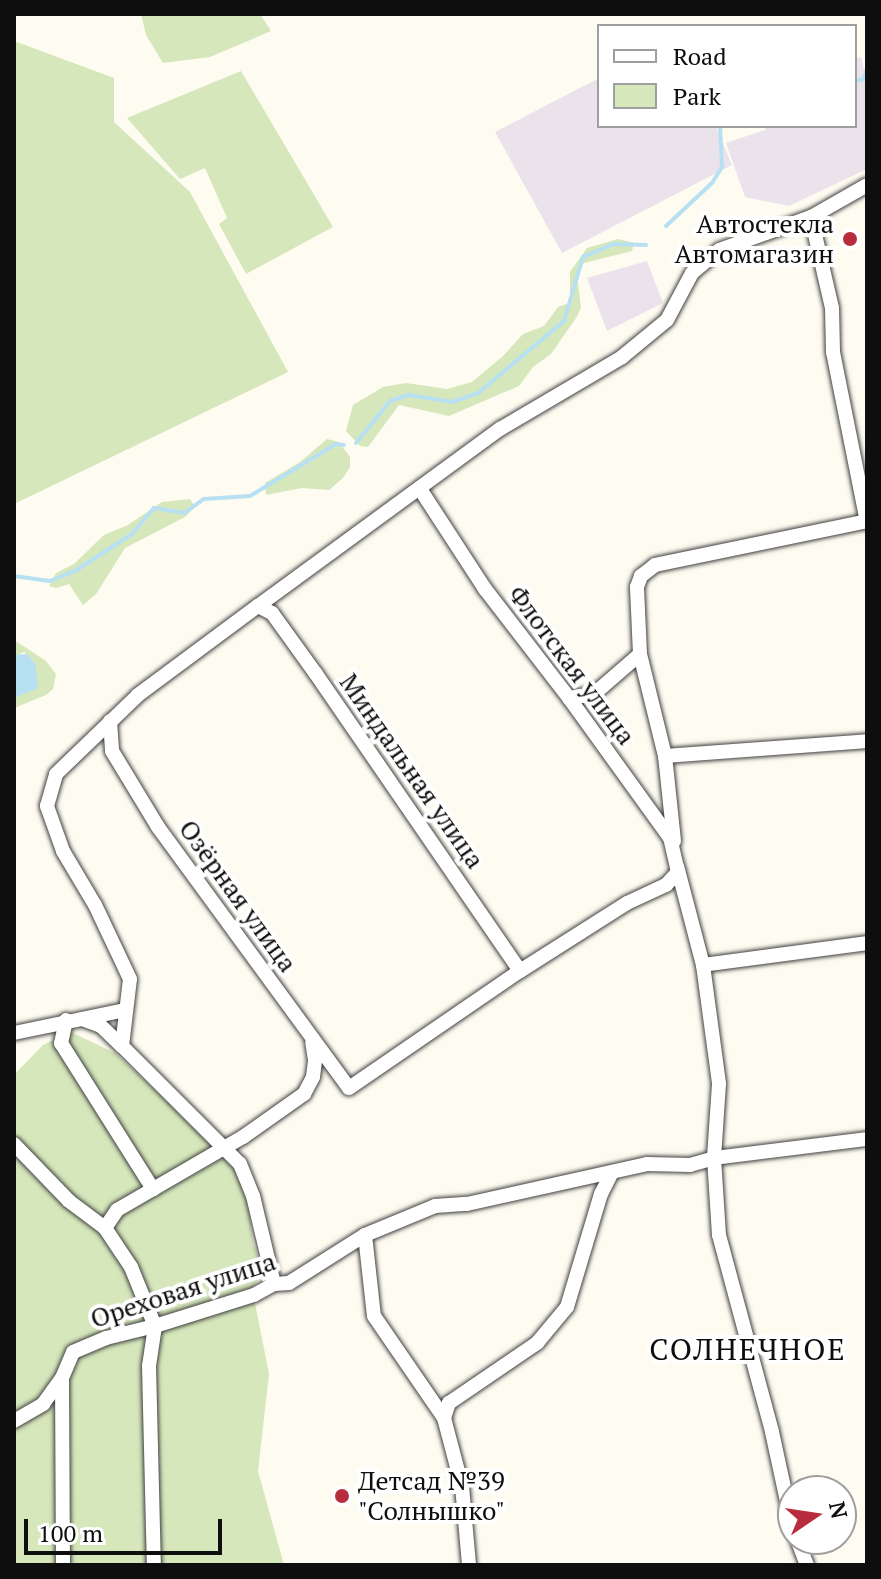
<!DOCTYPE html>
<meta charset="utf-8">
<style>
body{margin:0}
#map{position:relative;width:881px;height:1579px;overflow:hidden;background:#fefbf0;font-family:"PT Serif",serif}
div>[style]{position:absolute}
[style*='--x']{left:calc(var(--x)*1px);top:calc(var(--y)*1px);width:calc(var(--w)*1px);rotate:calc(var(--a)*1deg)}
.industrial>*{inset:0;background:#ebe3ec}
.green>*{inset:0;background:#d5e7bb}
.water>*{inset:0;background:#b7e1f3}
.stream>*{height:4px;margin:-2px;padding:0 2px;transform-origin:2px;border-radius:2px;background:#b7e1f3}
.roads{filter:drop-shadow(0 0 2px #414141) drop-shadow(0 0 2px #414141)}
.minor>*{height:14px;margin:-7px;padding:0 7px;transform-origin:7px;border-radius:7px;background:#fff}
.dots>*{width:22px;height:22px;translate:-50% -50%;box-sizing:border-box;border:4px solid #fff;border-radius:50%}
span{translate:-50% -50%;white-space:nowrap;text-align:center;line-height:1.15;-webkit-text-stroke:8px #fff;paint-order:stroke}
.poi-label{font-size:26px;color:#0e0e0e}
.right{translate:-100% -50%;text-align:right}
.left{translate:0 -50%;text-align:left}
.street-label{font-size:26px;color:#0e0e0e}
.quarter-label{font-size:30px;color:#0e0e0e;letter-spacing:2px}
.frame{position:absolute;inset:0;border:16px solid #0e0e0e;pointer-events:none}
.legend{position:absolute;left:597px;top:24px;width:260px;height:104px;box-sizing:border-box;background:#fff;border:2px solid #9f9f9f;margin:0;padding:10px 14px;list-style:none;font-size:24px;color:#0e0e0e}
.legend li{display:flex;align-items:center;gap:16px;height:40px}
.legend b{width:40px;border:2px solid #9f9f9f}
.north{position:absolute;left:777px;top:1475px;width:80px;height:80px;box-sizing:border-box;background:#fff;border:2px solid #9f9f9f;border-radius:50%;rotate:77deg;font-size:22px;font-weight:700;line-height:32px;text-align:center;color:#0e0e0e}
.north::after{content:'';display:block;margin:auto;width:28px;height:36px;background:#b82d3d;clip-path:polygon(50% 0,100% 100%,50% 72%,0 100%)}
.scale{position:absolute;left:24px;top:1519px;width:198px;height:36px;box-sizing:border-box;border:4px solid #0e0e0e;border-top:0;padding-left:10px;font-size:24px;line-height:28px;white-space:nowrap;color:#0e0e0e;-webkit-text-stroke:6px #fff;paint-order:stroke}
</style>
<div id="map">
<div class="industrial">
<div style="clip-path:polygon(855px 57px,862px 58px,867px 90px,867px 169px,789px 206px,745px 197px,726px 143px,765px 130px,765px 126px,855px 126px)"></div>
<div style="clip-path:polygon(599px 78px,599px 126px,716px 126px,732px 165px,562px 253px,495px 132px)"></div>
<div style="clip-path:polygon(647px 261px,663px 303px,607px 331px,587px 278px)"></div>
</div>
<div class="green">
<div style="clip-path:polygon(141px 14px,260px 14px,271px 31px,210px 57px,163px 63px,146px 35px)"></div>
<div style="clip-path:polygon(14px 41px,114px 78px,114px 122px,190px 192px,288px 372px,14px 504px)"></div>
<div style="clip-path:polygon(241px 71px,333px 227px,246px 274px,219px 224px,227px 218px,205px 168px,180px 179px,127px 118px)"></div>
<div style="clip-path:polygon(618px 239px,634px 243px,632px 251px,584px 263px,577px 274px,581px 308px,576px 318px,551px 354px,533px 367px,519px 386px,449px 416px,399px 405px,368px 447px,360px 446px,346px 431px,353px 405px,383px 387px,406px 383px,447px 389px,472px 382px,503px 356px,523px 334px,544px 326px,558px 307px,570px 303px,570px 272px,587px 248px)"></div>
<div style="clip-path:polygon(327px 439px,339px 442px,350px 457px,350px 467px,343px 478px,329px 490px,302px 488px,266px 495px,265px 483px,300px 462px)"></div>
<div style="clip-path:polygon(190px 499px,195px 507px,185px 517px,125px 548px,96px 594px,83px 605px,69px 584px,56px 588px,49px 586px,56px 573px,74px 564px,104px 535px,128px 525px,162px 502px)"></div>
<div style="clip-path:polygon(14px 640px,46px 661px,56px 674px,53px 689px,46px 695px,14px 708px,14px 695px,32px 660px,24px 652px,14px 657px)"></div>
<div style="clip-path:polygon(71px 1032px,115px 1053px,227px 1157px,247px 1193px,253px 1242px,263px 1273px,252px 1288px,269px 1374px,258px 1471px,284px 1565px,14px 1565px,14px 1075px,43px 1045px)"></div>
</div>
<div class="water">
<div style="clip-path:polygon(27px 654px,35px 663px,38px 688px,14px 698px,14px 655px)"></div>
</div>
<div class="stream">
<div style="--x:855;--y:81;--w:9;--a:-13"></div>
<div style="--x:864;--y:79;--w:11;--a:-75"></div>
<div style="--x:666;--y:226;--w:63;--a:-43.1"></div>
<div style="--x:712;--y:183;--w:19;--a:-58"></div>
<div style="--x:722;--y:167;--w:41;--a:-92.8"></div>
<div style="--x:356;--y:443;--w:54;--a:-51"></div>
<div style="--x:390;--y:401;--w:19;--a:-18"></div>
<div style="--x:408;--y:395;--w:45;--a:9"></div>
<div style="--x:452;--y:402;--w:28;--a:-19"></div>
<div style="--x:478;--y:393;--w:112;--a:-39.9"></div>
<div style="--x:564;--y:321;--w:67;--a:-73.5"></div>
<div style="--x:583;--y:257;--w:34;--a:-23"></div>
<div style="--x:614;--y:244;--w:32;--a:2"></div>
<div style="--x:14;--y:576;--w:36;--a:8"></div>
<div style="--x:50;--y:581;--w:27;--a:-22"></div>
<div style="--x:75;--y:571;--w:68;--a:-33"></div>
<div style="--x:132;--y:534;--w:34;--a:-50"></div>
<div style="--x:154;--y:508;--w:30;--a:9"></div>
<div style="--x:184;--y:513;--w:24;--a:-35"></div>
<div style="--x:204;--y:499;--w:46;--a:-3.7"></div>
<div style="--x:250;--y:496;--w:100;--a:-31.2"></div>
<div style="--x:336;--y:444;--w:8;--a:7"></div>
</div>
<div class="roads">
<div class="minor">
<div style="--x:811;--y:217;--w:93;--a:77"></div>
<div style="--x:832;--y:308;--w:44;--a:88.7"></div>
<div style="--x:833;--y:352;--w:173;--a:78.7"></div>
<div style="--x:258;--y:606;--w:16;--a:27"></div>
<div style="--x:272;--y:613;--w:75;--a:54.2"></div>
<div style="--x:316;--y:674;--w:360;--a:55.5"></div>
<div style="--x:569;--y:698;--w:25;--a:-9"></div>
<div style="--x:594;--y:694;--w:61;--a:-41"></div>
<div style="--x:110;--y:721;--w:30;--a:86"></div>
<div style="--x:112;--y:751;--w:89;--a:58.8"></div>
<div style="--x:158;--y:827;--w:323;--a:53.8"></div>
<div style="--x:349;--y:1088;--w:207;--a:-34.4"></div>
<div style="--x:520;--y:971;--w:127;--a:-32.4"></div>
<div style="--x:627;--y:903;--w:43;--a:-24.8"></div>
<div style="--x:666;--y:885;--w:18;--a:-47"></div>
<div style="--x:678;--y:872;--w:35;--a:-103"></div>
<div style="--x:670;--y:838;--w:173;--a:-125.8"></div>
<div style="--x:569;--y:698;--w:138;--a:-127.6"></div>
<div style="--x:485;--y:589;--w:119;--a:-123"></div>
<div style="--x:665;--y:756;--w:203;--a:-4.2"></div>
<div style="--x:674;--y:841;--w:85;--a:-96"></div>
<div style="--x:665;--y:756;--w:105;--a:-103.8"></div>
<div style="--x:640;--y:654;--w:67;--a:-92.6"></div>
<div style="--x:637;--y:587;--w:12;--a:-70"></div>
<div style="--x:641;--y:576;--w:18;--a:-38"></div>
<div style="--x:655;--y:565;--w:217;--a:-11.7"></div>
<div style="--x:677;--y:866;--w:102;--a:75.3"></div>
<div style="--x:703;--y:965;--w:120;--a:82.3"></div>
<div style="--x:719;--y:1084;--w:74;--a:93.9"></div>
<div style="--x:714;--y:1158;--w:77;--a:86.3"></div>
<div style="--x:719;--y:1235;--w:204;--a:74.9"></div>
<div style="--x:772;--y:1432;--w:99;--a:77.8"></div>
<div style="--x:703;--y:965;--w:165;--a:-7.6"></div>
<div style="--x:82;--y:1019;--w:20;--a:20"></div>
<div style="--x:101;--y:1026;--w:29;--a:44"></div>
<div style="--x:66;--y:1020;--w:24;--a:102"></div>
<div style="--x:61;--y:1043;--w:173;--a:57.8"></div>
<div style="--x:14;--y:1033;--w:113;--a:-11.7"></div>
<div style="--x:14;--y:1144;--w:79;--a:46"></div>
<div style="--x:69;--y:1201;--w:45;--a:36.9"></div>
<div style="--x:105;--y:1228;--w:47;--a:56.3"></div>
<div style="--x:131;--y:1267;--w:64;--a:67.9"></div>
<div style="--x:155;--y:1326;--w:40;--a:98.5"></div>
<div style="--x:149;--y:1366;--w:199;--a:88.6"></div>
<div style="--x:105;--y:1228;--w:22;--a:-56"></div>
<div style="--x:117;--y:1210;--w:146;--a:-30.1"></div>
<div style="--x:243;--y:1137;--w:75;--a:-35.2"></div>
<div style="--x:304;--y:1094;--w:19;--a:-62"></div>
<div style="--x:313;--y:1077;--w:17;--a:-83"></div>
<div style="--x:315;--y:1060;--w:18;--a:-99"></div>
<div style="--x:365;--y:1235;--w:81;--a:83.7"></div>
<div style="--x:374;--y:1316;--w:124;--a:55.5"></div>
<div style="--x:444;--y:1418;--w:70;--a:75.2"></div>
<div style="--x:462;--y:1486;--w:79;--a:84.9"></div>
<div style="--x:274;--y:1284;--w:90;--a:-103.4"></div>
<div style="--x:253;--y:1196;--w:35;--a:-112"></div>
<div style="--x:240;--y:1164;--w:167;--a:-135"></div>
<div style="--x:122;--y:1046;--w:67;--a:-83.2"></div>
<div style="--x:130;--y:979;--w:82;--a:-115.3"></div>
<div style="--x:95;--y:905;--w:63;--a:-120.7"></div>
<div style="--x:63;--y:851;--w:48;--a:-109.6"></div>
<div style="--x:47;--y:806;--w:33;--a:-74"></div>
<div style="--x:56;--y:774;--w:114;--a:-43.9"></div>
<div style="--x:138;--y:695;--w:149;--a:-36.6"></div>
<div style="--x:258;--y:606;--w:300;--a:-36.2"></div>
<div style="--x:500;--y:429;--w:142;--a:-30.5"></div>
<div style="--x:622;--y:357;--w:58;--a:-39.4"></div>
<div style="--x:667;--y:320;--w:53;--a:-62"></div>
<div style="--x:692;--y:273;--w:35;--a:-40"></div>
<div style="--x:719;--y:250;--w:98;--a:-19.7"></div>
<div style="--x:811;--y:217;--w:64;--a:-29.7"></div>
<div style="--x:62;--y:1378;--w:187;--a:89.7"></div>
<div style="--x:444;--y:1418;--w:16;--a:-72"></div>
<div style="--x:449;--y:1403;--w:107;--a:-34.3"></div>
<div style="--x:537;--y:1343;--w:47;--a:-50.2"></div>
<div style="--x:567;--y:1307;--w:118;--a:-73.3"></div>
<div style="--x:601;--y:1194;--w:22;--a:-63"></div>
<div style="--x:14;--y:1421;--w:34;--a:-30"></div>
<div style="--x:43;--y:1404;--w:32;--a:-54"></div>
<div style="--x:62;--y:1378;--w:28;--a:-67"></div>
<div style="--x:73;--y:1352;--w:36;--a:-23"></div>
<div style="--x:106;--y:1338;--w:50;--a:-13.8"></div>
<div style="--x:155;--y:1326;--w:104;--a:-17.4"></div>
<div style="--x:254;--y:1295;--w:23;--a:-29"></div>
<div style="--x:274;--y:1284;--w:15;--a:-4"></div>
<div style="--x:289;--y:1283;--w:90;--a:-32.3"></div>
<div style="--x:365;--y:1235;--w:76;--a:-22.5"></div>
<div style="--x:435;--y:1206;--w:32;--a:-4"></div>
<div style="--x:467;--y:1204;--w:184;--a:-12.5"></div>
<div style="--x:647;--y:1164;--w:43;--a:1.3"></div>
<div style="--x:690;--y:1165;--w:25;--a:-16"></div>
<div style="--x:714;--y:1158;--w:154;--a:-7.1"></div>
<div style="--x:797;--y:1539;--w:28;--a:69"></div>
</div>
</div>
<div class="dots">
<div style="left:850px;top:239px;background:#b82d3d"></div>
<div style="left:342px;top:1496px;background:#b82d3d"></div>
</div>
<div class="poi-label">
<span class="right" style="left:834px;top:239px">Автостекла<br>Автомагазин</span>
<span class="left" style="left:358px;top:1496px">Детсад №39<br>"Солнышко"</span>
</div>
<div class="street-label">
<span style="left:572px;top:665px;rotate:53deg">Флотская улица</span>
<span style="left:412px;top:771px;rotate:55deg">Миндальная улица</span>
<span style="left:238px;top:896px;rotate:54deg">Озёрная улица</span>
<span style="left:183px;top:1290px;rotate:-18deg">Ореховая улица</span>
</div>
<div class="quarter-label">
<span style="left:748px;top:1349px">СОЛНЕЧНОЕ</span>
</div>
<div class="frame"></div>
<ul class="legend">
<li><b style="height:10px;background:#fff"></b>Road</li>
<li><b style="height:22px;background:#d5e7bb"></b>Park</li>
</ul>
<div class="north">N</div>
<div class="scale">100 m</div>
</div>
